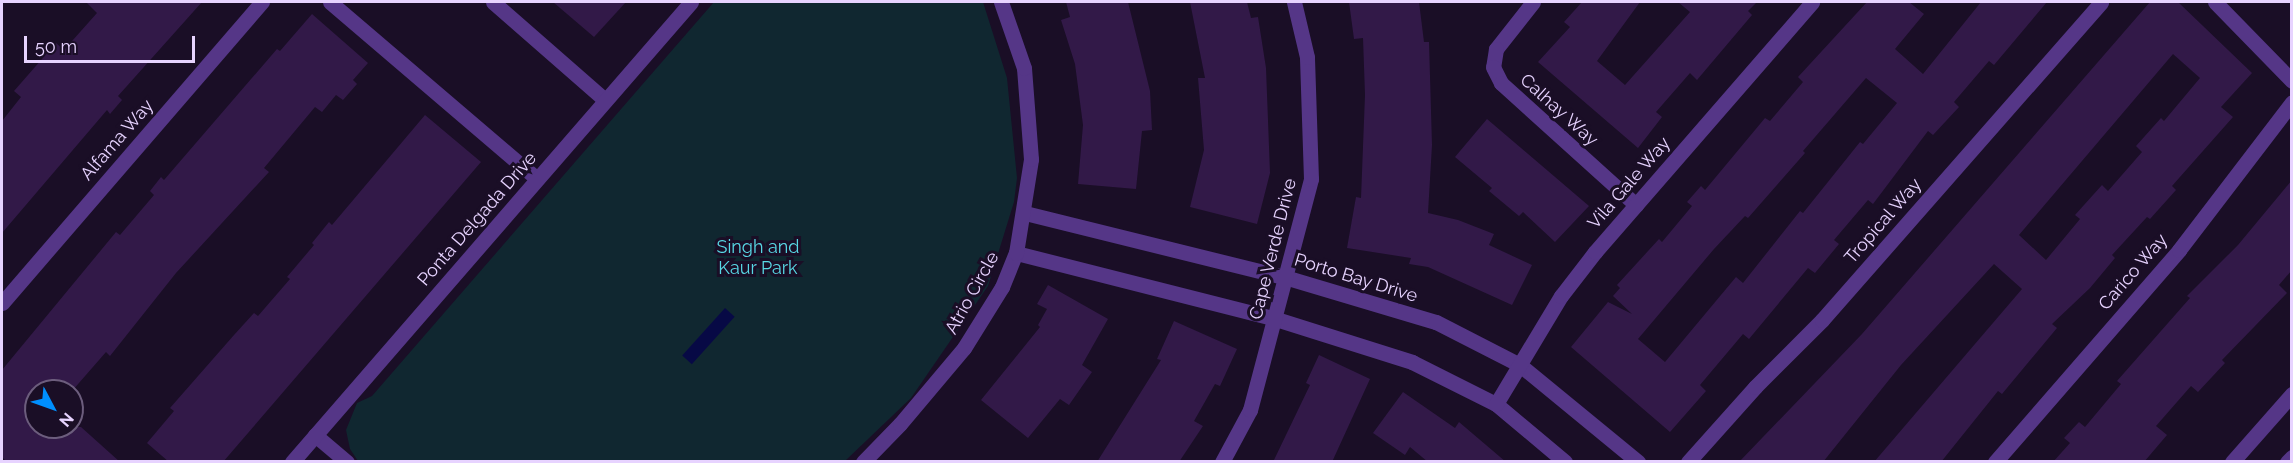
<!DOCTYPE html>
<style>
body{margin:0}
#map{position:relative;width:2293px;height:463px;overflow:hidden;background:#1a0e26;font-family:Raleway,sans-serif}
div>[style]{position:absolute}
[style*='--x']{left:calc(var(--x)*1px);top:calc(var(--y)*1px);width:calc(var(--w)*1px);rotate:calc(var(--a)*1deg)}
.green>*{inset:0;background:#102730}
.water>*{inset:0;background:#070945;transform-origin:0 0}
.building>*{inset:0;background:#321948}
.minor>*{height:15px;margin:-7.5px;padding:0 7.5px;transform-origin:7.5px;border-radius:7.5px;background:#553687}
span{translate:-50% -50%;white-space:nowrap;text-align:center;line-height:1.15;-webkit-text-stroke:6px #1a0e26;paint-order:stroke}
.street-label{font-size:18px;color:#e7d3ff}
.park-label{font-size:18px;color:#58d9e5}
.frame{position:absolute;inset:0;border:3px solid #e7d3ff;pointer-events:none}
.north{position:absolute;left:24px;top:379px;width:60px;height:60px;box-sizing:border-box;background:#1a0e26;border:2px solid #6c5d7d;border-radius:50%;rotate:131deg;font-size:16px;font-weight:700;line-height:24px;text-align:center;color:#e7d3ff}
.north::after{content:'';display:block;margin:auto;width:21px;height:27px;background:#008ffe;clip-path:polygon(50% 0,100% 100%,50% 72%,0 100%)}
.scale{position:absolute;left:24px;top:36px;width:171px;height:27px;box-sizing:border-box;border:3px solid #e7d3ff;border-top:0;padding-left:8px;font-size:18px;line-height:21px;white-space:nowrap;color:#e7d3ff;-webkit-text-stroke:4px #1a0e26;paint-order:stroke}
</style>
<div id="map">
<div class="green">
<div style="clip-path:polygon(714px 2px,983px 2px,1007px 78px,1017px 178px,1014px 202px,988px 286px,911px 398px,845px 461px,358px 461px,350px 449px,346px 430px,357px 403px,372px 396px)"></div>
</div>
<div class="water">
<div style="left:725px;top:308px;width:13px;height:64px;rotate:42deg"></div>
</div>
<div class="building">
<div style="clip-path:polygon(86px 2px,202px 2px,118px 96px,122px 100px,110px 114px,107px 110px,2px 233px,2px 121px,21px 97px,14px 91px,56px 43px,64px 50px,97px 13px)"></div>
<div style="clip-path:polygon(553px 2px,626px 2px,594px 37px)"></div>
<div style="clip-path:polygon(1066px 2px,1128px 2px,1150px 91px,1152px 130px,1142px 131px,1136px 189px,1078px 184px,1083px 125px,1075px 64px,1061px 20px,1070px 17px)"></div>
<div style="clip-path:polygon(1190px 2px,1247px 2px,1251px 18px,1258px 17px,1266px 68px,1270px 173px,1257px 224px,1190px 207px,1204px 150px,1198px 78px,1205px 78px)"></div>
<div style="clip-path:polygon(1349px 2px,1419px 2px,1424px 42px,1429px 42px,1432px 145px,1428px 213px,1458px 220px,1494px 234px,1489px 245px,1532px 265px,1512px 305px,1428px 267px,1409px 264px,1411px 258px,1347px 248px,1356px 197px,1361px 198px,1365px 95px,1363px 38px,1354px 39px)"></div>
<div style="clip-path:polygon(1582px 2px,1640px 2px,1597px 61px,1625px 85px,1690px 12px,1678px 2px,1757px 2px,1748px 11px,1752px 15px,1697px 80px,1690px 73px,1656px 112px,1662px 117px,1638px 148px,1538px 62px,1570px 27px,1564px 22px)"></div>
<div style="clip-path:polygon(evenodd,1867px 2px,1909px 2px,1924px 14px,1895px 49px,1923px 74px,1981px 2px,2047px 2px,1994px 65px,1989px 61px,1954px 102px,1959px 107px,1933px 135px,1928px 131px,1873px 204px,1868px 200px,1834px 240px,1839px 244px,1815px 273px,1808px 268px,1749px 339px,1743px 334px,1700px 385px,1706px 391px,1670px 432px,1571px 347px,1608px 302px,1632px 314px,1613px 296px,1620px 288px,1617px 285px,1659px 239px,1662px 242px,1692px 206px,1687px 202px,1701px 186px,1705px 190px,1765px 118px,1770px 121px,1803px 82px,1798px 77px,1867px 2px,1866px 78px,1897px 103px,1863px 144px,1860px 142px,1803px 213px,1800px 211px,1743px 283px,1736px 277px,1665px 362px,1638px 339px,1714px 249px,1745px 216px,1748px 218px,1805px 153px,1803px 151px,1866px 78px)"></div>
<div style="clip-path:polygon(evenodd,2150px 2px,2178px 2px,2252px 73px,2221px 107px,2233px 117px,2172px 186px,2176px 190px,2150px 219px,2147px 217px,2112px 255px,2115px 258px,2090px 288px,2052px 324px,2057px 328px,2002px 394px,1998px 391px,1941px 462px,1874px 462px,2022px 289px,1994px 264px,1901px 365px,1823px 462px,1739px 462px,1862px 334px,2150px 2px,2173px 54px,2200px 78px,2164px 121px,2161px 118px,2136px 146px,2142px 152px,2108px 191px,2102px 185px,2075px 215px,2080px 219px,2046px 260px,2019px 235px,2173px 54px)"></div>
<div style="clip-path:polygon(312px 14px,368px 63px,353px 80px,357px 84px,343px 100px,336px 95px,322px 112px,315px 107px,264px 168px,269px 172px,176px 273px,110px 356px,106px 352px,72px 391px,36px 391px,36px 427px,81px 427px,120px 462px,7px 462px,2px 457px,2px 370px,116px 232px,120px 235px,154px 195px,150px 191px,161px 177px,164px 180px,277px 49px,280px 51px)"></div>
<div style="clip-path:polygon(425px 115px,481px 162px,223px 462px,169px 462px,147px 443px,174px 411px,170px 408px,234px 335px,254px 313px,258px 316px,290px 279px,287px 277px,314px 245px,312px 243px,329px 222px,332px 225px)"></div>
<div style="clip-path:polygon(1487px 119px,1589px 206px,1555px 242px,1523px 212px,1519px 216px,1489px 191px,1492px 188px,1455px 157px)"></div>
<div style="clip-path:polygon(2292px 180px,2292px 270px,2279px 285px,2287px 293px,2222px 360px,2225px 363px,2198px 392px,2191px 386px,2156px 426px,2167px 435px,2144px 462px,2053px 462px,2070px 443px,2064px 438px,2079px 422px,2085px 427px,2121px 384px,2117px 381px,2190px 298px,2187px 296px,2238px 245px)"></div>
<div style="clip-path:polygon(1048px 285px,1108px 319px,1082px 365px,1092px 372px,1069px 405px,1060px 399px,1028px 438px,981px 400px,1040px 327px,1038px 325px,1047px 309px,1037px 304px)"></div>
<div style="clip-path:polygon(1174px 321px,1237px 349px,1220px 386px,1215px 384px,1194px 421px,1203px 426px,1179px 462px,1097px 462px,1161px 360px,1157px 359px)"></div>
<div style="clip-path:polygon(1319px 355px,1370px 379px,1332px 462px,1273px 462px,1310px 385px,1306px 383px)"></div>
<div style="clip-path:polygon(1403px 392px,1455px 428px,1459px 422px,1506px 462px,1428px 462px,1410px 447px,1405px 455px,1373px 433px)"></div>
</div>
<div class="minor">
<div style="--x:330;--y:2;--w:272;--a:40.5"></div>
<div style="--x:493;--y:2;--w:149;--a:41.2"></div>
<div style="--x:1533;--y:2;--w:60;--a:128.2"></div>
<div style="--x:1496;--y:49;--w:18;--a:99"></div>
<div style="--x:1493;--y:67;--w:18;--a:63"></div>
<div style="--x:1501;--y:83;--w:182;--a:42.1"></div>
<div style="--x:2215;--y:2;--w:110;--a:45.7"></div>
<div style="--x:1025;--y:213;--w:271;--a:13.9"></div>
<div style="--x:1288;--y:278;--w:154;--a:16.6"></div>
<div style="--x:1436;--y:322;--w:94;--a:27.1"></div>
<div style="--x:1520;--y:365;--w:153;--a:39.4"></div>
<div style="--x:1016;--y:253;--w:268;--a:14.2"></div>
<div style="--x:1276;--y:319;--w:143;--a:17.5"></div>
<div style="--x:1412;--y:362;--w:94;--a:26.6"></div>
<div style="--x:1496;--y:404;--w:90;--a:40"></div>
<div style="--x:2;--y:303;--w:398;--a:-49.2"></div>
<div style="--x:1496;--y:404;--w:126;--a:-59"></div>
<div style="--x:1561;--y:296;--w:56;--a:-52.3"></div>
<div style="--x:1595;--y:252;--w:331;--a:-49"></div>
<div style="--x:315;--y:435;--w:42;--a:40.2"></div>
<div style="--x:292;--y:462;--w:609;--a:-49.06"></div>
<div style="--x:863;--y:462;--w:53;--a:-45.8"></div>
<div style="--x:900;--y:424;--w:99;--a:-49.9"></div>
<div style="--x:964;--y:348;--w:72;--a:-58.1"></div>
<div style="--x:1002;--y:287;--w:37;--a:-68"></div>
<div style="--x:1016;--y:253;--w:95;--a:-80.9"></div>
<div style="--x:1031;--y:159;--w:91;--a:-94.4"></div>
<div style="--x:1024;--y:68;--w:70;--a:-109.2"></div>
<div style="--x:1222;--y:462;--w:59;--a:-61.7"></div>
<div style="--x:1250;--y:410;--w:239;--a:-75.2"></div>
<div style="--x:1311;--y:179;--w:122;--a:-91.9"></div>
<div style="--x:1307;--y:57;--w:57;--a:-103.3"></div>
<div style="--x:1688;--y:462;--w:101;--a:-48.2"></div>
<div style="--x:1755;--y:387;--w:95;--a:-45"></div>
<div style="--x:1822;--y:320;--w:423;--a:-48.7"></div>
<div style="--x:1995;--y:462;--w:281;--a:-49"></div>
<div style="--x:2179;--y:250;--w:186;--a:-52.6"></div>
<div style="--x:2232;--y:462;--w:91;--a:-48.6"></div>
<div style="--x:2287;--y:462;--w:7;--a:-45"></div>
</div>
<div class="street-label">
<span style="left:1559px;top:110px;rotate:42deg">Calhay Way</span>
<span style="left:117px;top:140px;rotate:-49deg">Alfama Way</span>
<span style="left:1629px;top:183px;rotate:-49deg">Vila Gale Way</span>
<span style="left:477px;top:219px;rotate:-49deg">Ponta Delgada Drive</span>
<span style="left:1883px;top:221px;rotate:-49deg">Tropical Way</span>
<span style="left:1273px;top:249px;rotate:-76deg">Cape Verde Drive</span>
<span style="left:2133px;top:272px;rotate:-49deg">Carico Way</span>
<span style="left:1356px;top:278px;rotate:17deg">Porto Bay Drive</span>
<span style="left:972px;top:293px;rotate:-61deg">Atrio Circle</span>
</div>
<div class="park-label">
<span style="left:758px;top:258px">Singh and<br>Kaur Park</span>
</div>
<div class="frame"></div>
<div class="north">N</div>
<div class="scale">50 m</div>
</div>
